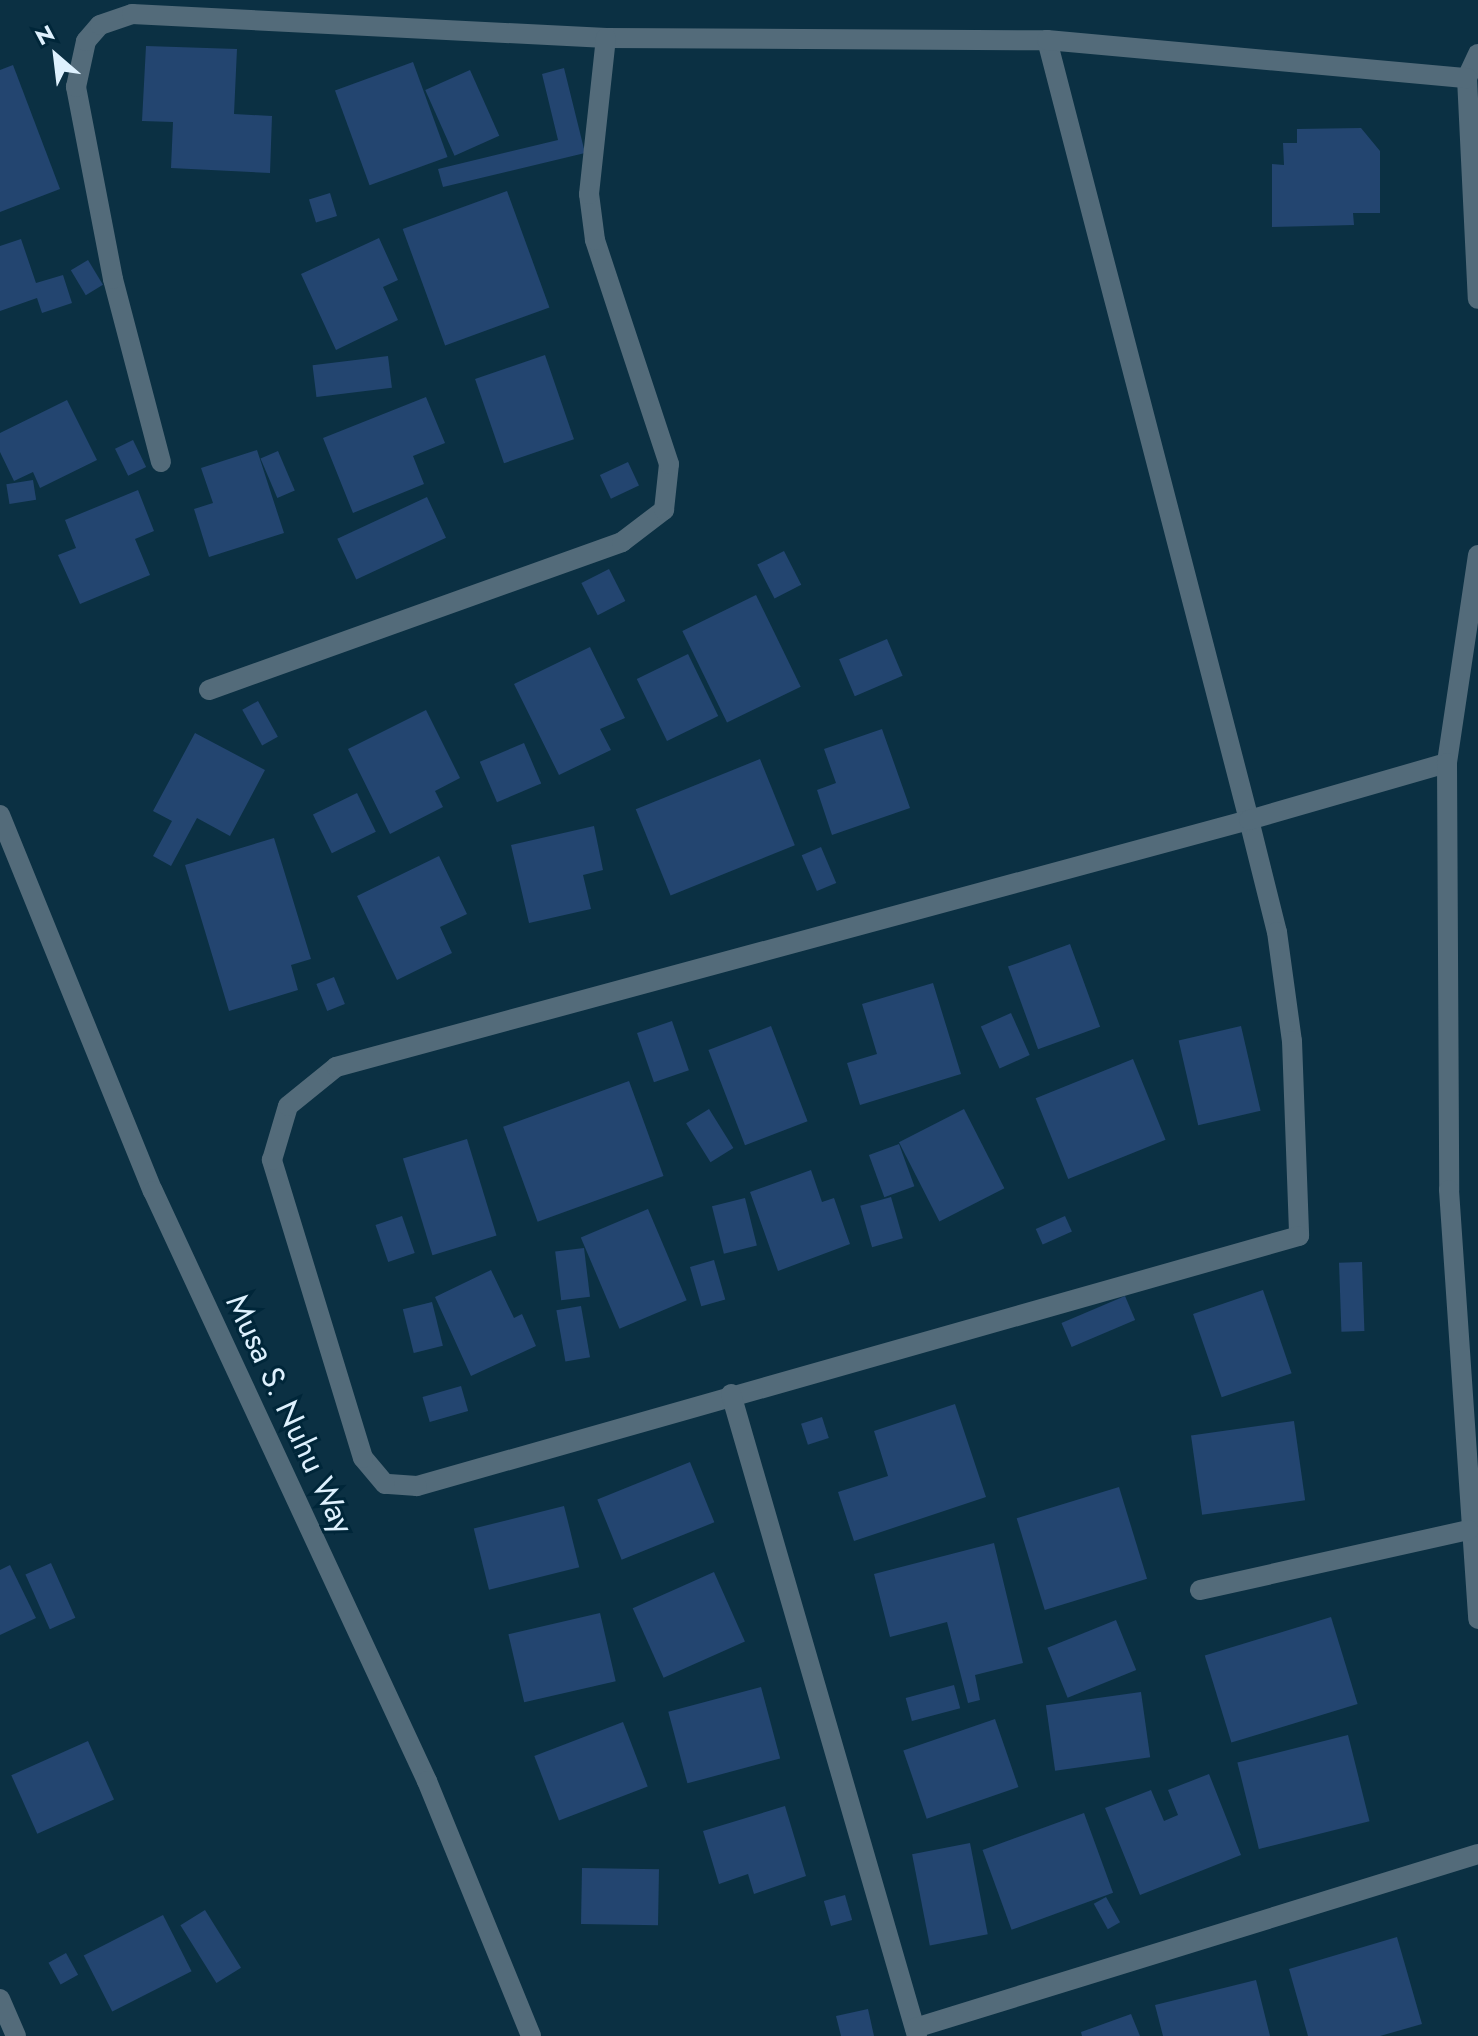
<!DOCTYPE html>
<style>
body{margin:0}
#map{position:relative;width:1478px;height:2036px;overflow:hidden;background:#0b3043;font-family:Jost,sans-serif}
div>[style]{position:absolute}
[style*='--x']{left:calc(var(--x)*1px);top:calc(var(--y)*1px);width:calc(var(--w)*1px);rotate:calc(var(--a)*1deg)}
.building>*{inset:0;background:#234570;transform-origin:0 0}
.minor>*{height:20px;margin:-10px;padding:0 10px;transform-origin:10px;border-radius:10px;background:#536b7a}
span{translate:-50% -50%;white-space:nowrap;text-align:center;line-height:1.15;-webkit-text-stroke:6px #002639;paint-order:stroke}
.street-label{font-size:32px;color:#def1fe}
.north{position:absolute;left:16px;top:16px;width:80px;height:80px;-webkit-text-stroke:6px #002639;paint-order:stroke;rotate:332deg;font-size:22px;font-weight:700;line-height:32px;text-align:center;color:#def1fe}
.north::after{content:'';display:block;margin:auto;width:28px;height:36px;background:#def1fe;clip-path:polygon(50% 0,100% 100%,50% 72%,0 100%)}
</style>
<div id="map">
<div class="building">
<div style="clip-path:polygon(146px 46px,237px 49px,234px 114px,272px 116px,270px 173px,171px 168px,173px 122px,142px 121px)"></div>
<div style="left:413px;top:62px;width:101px;height:83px;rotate:70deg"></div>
<div style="clip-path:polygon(13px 65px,60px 189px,0 212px,0 70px)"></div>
<div style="clip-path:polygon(564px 68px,585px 153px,443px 187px,438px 169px,558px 140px,542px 74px)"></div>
<div style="left:470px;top:70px;width:72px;height:49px;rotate:66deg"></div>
<div style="clip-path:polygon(1361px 128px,1380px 151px,1380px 213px,1353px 213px,1354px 225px,1272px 227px,1272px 164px,1284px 165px,1283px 143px,1297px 143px,1297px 129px)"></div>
<div style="left:507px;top:191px;width:124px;height:111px;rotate:70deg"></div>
<div style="left:330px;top:193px;width:24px;height:22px;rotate:73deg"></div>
<div style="clip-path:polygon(379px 238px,398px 280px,383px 287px,398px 320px,336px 350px,301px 274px)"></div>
<div style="clip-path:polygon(21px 239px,36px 283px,63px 275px,72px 303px,42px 313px,37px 298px,0 311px,0 246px)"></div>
<div style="left:88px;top:260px;width:29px;height:20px;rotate:59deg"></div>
<div style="left:545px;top:355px;width:89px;height:74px;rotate:71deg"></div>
<div style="left:388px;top:356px;width:32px;height:76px;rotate:83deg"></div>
<div style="clip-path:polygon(426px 397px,445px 443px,413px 456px,424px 484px,353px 513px,323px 438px)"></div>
<div style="clip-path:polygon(67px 400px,97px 460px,40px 488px,33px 472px,14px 481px,0 452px,0 433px)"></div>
<div style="left:133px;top:440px;width:30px;height:20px;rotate:64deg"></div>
<div style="clip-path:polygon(257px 450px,284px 533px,209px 557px,194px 509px,213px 503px,201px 468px)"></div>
<div style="left:278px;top:451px;width:43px;height:19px;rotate:67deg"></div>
<div style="left:628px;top:462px;width:26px;height:31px;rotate:65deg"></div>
<div style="left:33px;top:480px;width:20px;height:27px;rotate:81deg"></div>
<div style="clip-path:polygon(138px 490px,154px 531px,135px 539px,150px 575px,80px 604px,58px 555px,76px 548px,65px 520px)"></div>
<div style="left:427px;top:497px;width:45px;height:99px;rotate:65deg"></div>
<div style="left:784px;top:551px;width:38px;height:30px;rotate:63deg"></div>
<div style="left:609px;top:569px;width:36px;height:31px;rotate:63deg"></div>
<div style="left:756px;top:595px;width:102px;height:82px;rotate:64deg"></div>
<div style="left:887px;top:639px;width:40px;height:52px;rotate:67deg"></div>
<div style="clip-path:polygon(590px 647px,625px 718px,600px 729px,611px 750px,559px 775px,514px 684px)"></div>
<div style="left:688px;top:654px;width:69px;height:57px;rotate:64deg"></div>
<div style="left:258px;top:701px;width:41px;height:18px;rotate:61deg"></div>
<div style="clip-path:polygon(426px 710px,460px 778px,435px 791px,443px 807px,390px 834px,348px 749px)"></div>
<div style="clip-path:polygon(882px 729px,910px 808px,832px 835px,817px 790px,836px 783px,824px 749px)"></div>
<div style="clip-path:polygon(195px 733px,265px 770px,230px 836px,197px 818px,171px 866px,153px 856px,172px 821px,153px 811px)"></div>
<div style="left:524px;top:743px;width:44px;height:48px;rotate:67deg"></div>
<div style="left:760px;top:759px;width:93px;height:134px;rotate:68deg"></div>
<div style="left:357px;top:793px;width:43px;height:49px;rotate:64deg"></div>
<div style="clip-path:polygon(594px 826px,603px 870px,583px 875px,591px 909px,529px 923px,511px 845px)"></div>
<div style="clip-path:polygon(274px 838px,311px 959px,291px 965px,298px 990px,229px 1011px,185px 865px)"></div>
<div style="left:821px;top:847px;width:39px;height:21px;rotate:67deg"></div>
<div style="clip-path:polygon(439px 856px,467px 914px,440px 927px,452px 953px,397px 980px,357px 896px)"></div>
<div style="left:1070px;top:944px;width:88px;height:66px;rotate:70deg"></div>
<div style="left:334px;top:977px;width:29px;height:19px;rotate:68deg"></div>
<div style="clip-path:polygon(933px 983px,961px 1074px,860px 1105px,847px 1063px,877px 1054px,862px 1004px)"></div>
<div style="left:1011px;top:1013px;width:46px;height:33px;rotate:66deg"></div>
<div style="left:672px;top:1021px;width:52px;height:37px;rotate:71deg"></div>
<div style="left:771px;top:1026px;width:102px;height:67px;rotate:69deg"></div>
<div style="left:1241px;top:1026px;width:87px;height:64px;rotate:77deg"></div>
<div style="left:1133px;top:1059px;width:87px;height:105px;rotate:68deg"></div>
<div style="left:629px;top:1081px;width:101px;height:134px;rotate:70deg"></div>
<div style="left:709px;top:1109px;width:46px;height:27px;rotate:58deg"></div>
<div style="left:964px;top:1109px;width:89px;height:73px;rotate:63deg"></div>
<div style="left:467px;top:1139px;width:101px;height:67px;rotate:73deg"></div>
<div style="left:899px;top:1144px;width:45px;height:32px;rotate:70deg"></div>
<div style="clip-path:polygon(811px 1170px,822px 1202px,834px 1198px,850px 1244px,778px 1271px,750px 1192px)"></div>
<div style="left:891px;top:1197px;width:43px;height:32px;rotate:74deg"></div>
<div style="left:745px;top:1198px;width:49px;height:34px;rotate:76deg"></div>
<div style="left:648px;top:1209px;width:99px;height:73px;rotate:67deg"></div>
<div style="left:402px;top:1216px;width:39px;height:28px;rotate:71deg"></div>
<div style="left:1065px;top:1216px;width:17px;height:32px;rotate:66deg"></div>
<div style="left:584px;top:1248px;width:49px;height:29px;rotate:83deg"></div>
<div style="left:714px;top:1260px;width:41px;height:25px;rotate:74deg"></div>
<div style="left:1362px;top:1262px;width:69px;height:23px;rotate:88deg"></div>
<div style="clip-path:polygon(491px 1270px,514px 1318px,522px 1314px,536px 1346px,471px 1376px,435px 1297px)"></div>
<div style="left:1263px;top:1290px;width:88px;height:74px;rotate:71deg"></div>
<div style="left:1125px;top:1296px;width:26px;height:69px;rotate:67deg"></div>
<div style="left:432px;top:1302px;width:45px;height:30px;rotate:76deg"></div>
<div style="left:581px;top:1306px;width:52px;height:25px;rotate:80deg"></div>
<div style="left:461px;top:1386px;width:26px;height:40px;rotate:74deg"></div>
<div style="clip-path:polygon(955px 1404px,986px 1497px,854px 1541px,838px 1492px,888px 1476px,874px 1431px)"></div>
<div style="left:822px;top:1417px;width:22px;height:22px;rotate:72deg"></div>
<div style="left:1294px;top:1421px;width:80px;height:104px;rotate:82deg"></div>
<div style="left:690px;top:1462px;width:65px;height:100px;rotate:68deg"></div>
<div style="left:1119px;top:1487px;width:96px;height:107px;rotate:73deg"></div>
<div style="left:564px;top:1506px;width:63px;height:93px;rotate:76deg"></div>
<div style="clip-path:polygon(994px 1543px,1023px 1663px,975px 1675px,980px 1700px,968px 1703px,947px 1622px,890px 1637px,874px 1574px)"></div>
<div style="left:51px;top:1563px;width:60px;height:28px;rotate:66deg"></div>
<div style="clip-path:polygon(10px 1565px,36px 1618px,0 1635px,0 1570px)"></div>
<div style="left:714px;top:1572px;width:76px;height:89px;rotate:66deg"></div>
<div style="left:600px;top:1613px;width:70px;height:94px;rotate:77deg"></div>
<div style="left:1331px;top:1617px;width:91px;height:132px;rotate:73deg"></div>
<div style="left:1116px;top:1620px;width:54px;height:74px;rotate:68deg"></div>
<div style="left:954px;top:1685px;width:24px;height:50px;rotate:75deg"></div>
<div style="left:761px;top:1687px;width:74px;height:96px;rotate:75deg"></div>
<div style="left:1141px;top:1692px;width:66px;height:96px;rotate:82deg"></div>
<div style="left:995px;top:1719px;width:72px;height:97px;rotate:71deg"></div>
<div style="left:623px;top:1722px;width:69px;height:95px;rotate:69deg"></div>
<div style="left:1348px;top:1735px;width:89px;height:114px;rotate:76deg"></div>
<div style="left:88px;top:1741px;width:64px;height:84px;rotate:66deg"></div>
<div style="clip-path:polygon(1209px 1774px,1241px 1855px,1140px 1895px,1105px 1808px,1151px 1790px,1164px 1821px,1178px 1815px,1168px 1790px)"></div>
<div style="clip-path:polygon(785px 1806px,806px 1876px,754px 1894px,748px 1874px,719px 1884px,703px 1831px)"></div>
<div style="left:1084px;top:1813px;width:85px;height:108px;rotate:70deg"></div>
<div style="left:970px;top:1843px;width:93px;height:59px;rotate:79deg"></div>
<div style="left:582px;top:1868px;width:77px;height:56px;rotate:1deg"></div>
<div style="left:845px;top:1895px;width:26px;height:22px;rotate:74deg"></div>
<div style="left:1106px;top:1897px;width:29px;height:14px;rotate:61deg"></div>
<div style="left:205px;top:1910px;width:68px;height:29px;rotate:58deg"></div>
<div style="left:163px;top:1915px;width:63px;height:89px;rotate:63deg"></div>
<div style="clip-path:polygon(1397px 1937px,1422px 2024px,1380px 2036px,1308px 2036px,1289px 1969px)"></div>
<div style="left:66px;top:1953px;width:25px;height:20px;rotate:61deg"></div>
<div style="clip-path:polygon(1256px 1980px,1270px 2036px,1163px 2036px,1155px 2005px)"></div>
<div style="clip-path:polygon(868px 2009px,874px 2036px,841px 2036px,836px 2016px)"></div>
<div style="clip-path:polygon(1131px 2014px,1140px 2036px,1082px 2036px,1081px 2032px)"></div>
</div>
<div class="minor">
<div style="--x:1047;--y:40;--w:806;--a:75.48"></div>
<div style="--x:1249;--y:820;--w:115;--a:76"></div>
<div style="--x:1277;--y:932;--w:110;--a:82.2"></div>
<div style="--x:1292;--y:1041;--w:195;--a:87.9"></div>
<div style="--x:1299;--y:1236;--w:917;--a:164.17"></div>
<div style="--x:417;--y:1486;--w:32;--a:-176"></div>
<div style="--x:385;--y:1484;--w:34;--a:-130"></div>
<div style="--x:363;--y:1458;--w:312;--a:-107"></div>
<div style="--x:272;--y:1160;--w:56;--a:-73.5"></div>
<div style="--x:288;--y:1106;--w:62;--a:-39.1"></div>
<div style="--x:336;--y:1067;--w:946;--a:-15.14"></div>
<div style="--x:1249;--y:820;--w:206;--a:-16.1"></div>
<div style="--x:1478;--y:54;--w:26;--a:115"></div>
<div style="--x:1467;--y:78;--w:221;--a:87.2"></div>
<div style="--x:161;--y:462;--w:189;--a:-104.7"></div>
<div style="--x:113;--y:279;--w:196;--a:-100.9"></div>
<div style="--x:76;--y:87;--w:47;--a:-77.7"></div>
<div style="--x:86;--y:41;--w:21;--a:-49"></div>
<div style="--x:100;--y:25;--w:34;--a:-19"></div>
<div style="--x:132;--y:14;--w:475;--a:2.9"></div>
<div style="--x:606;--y:38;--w:441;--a:0.3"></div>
<div style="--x:1047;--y:40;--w:422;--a:5.2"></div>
<div style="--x:1478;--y:555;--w:210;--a:98.5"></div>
<div style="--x:1447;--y:763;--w:427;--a:89.7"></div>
<div style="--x:1449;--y:1190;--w:430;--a:86.1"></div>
<div style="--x:209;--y:690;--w:439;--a:-19.7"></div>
<div style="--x:622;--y:542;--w:53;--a:-37.3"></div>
<div style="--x:664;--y:510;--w:46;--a:-83.8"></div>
<div style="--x:669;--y:464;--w:236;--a:-108.3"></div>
<div style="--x:595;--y:240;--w:46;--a:-97.4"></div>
<div style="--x:589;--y:194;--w:157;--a:-83.8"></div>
<div style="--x:0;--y:815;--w:406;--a:67.9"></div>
<div style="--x:153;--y:1191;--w:651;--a:65.09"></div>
<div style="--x:427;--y:1781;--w:275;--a:67.8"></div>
<div style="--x:731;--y:1394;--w:668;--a:73.84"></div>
<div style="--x:1200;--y:1590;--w:275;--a:-12.6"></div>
<div style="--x:0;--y:1999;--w:40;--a:66.6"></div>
<div style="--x:915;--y:2028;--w:589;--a:-17.17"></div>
</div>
<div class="street-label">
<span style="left:290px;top:1414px;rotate:65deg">Musa S. Nuhu Way</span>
</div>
<div class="north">N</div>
</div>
